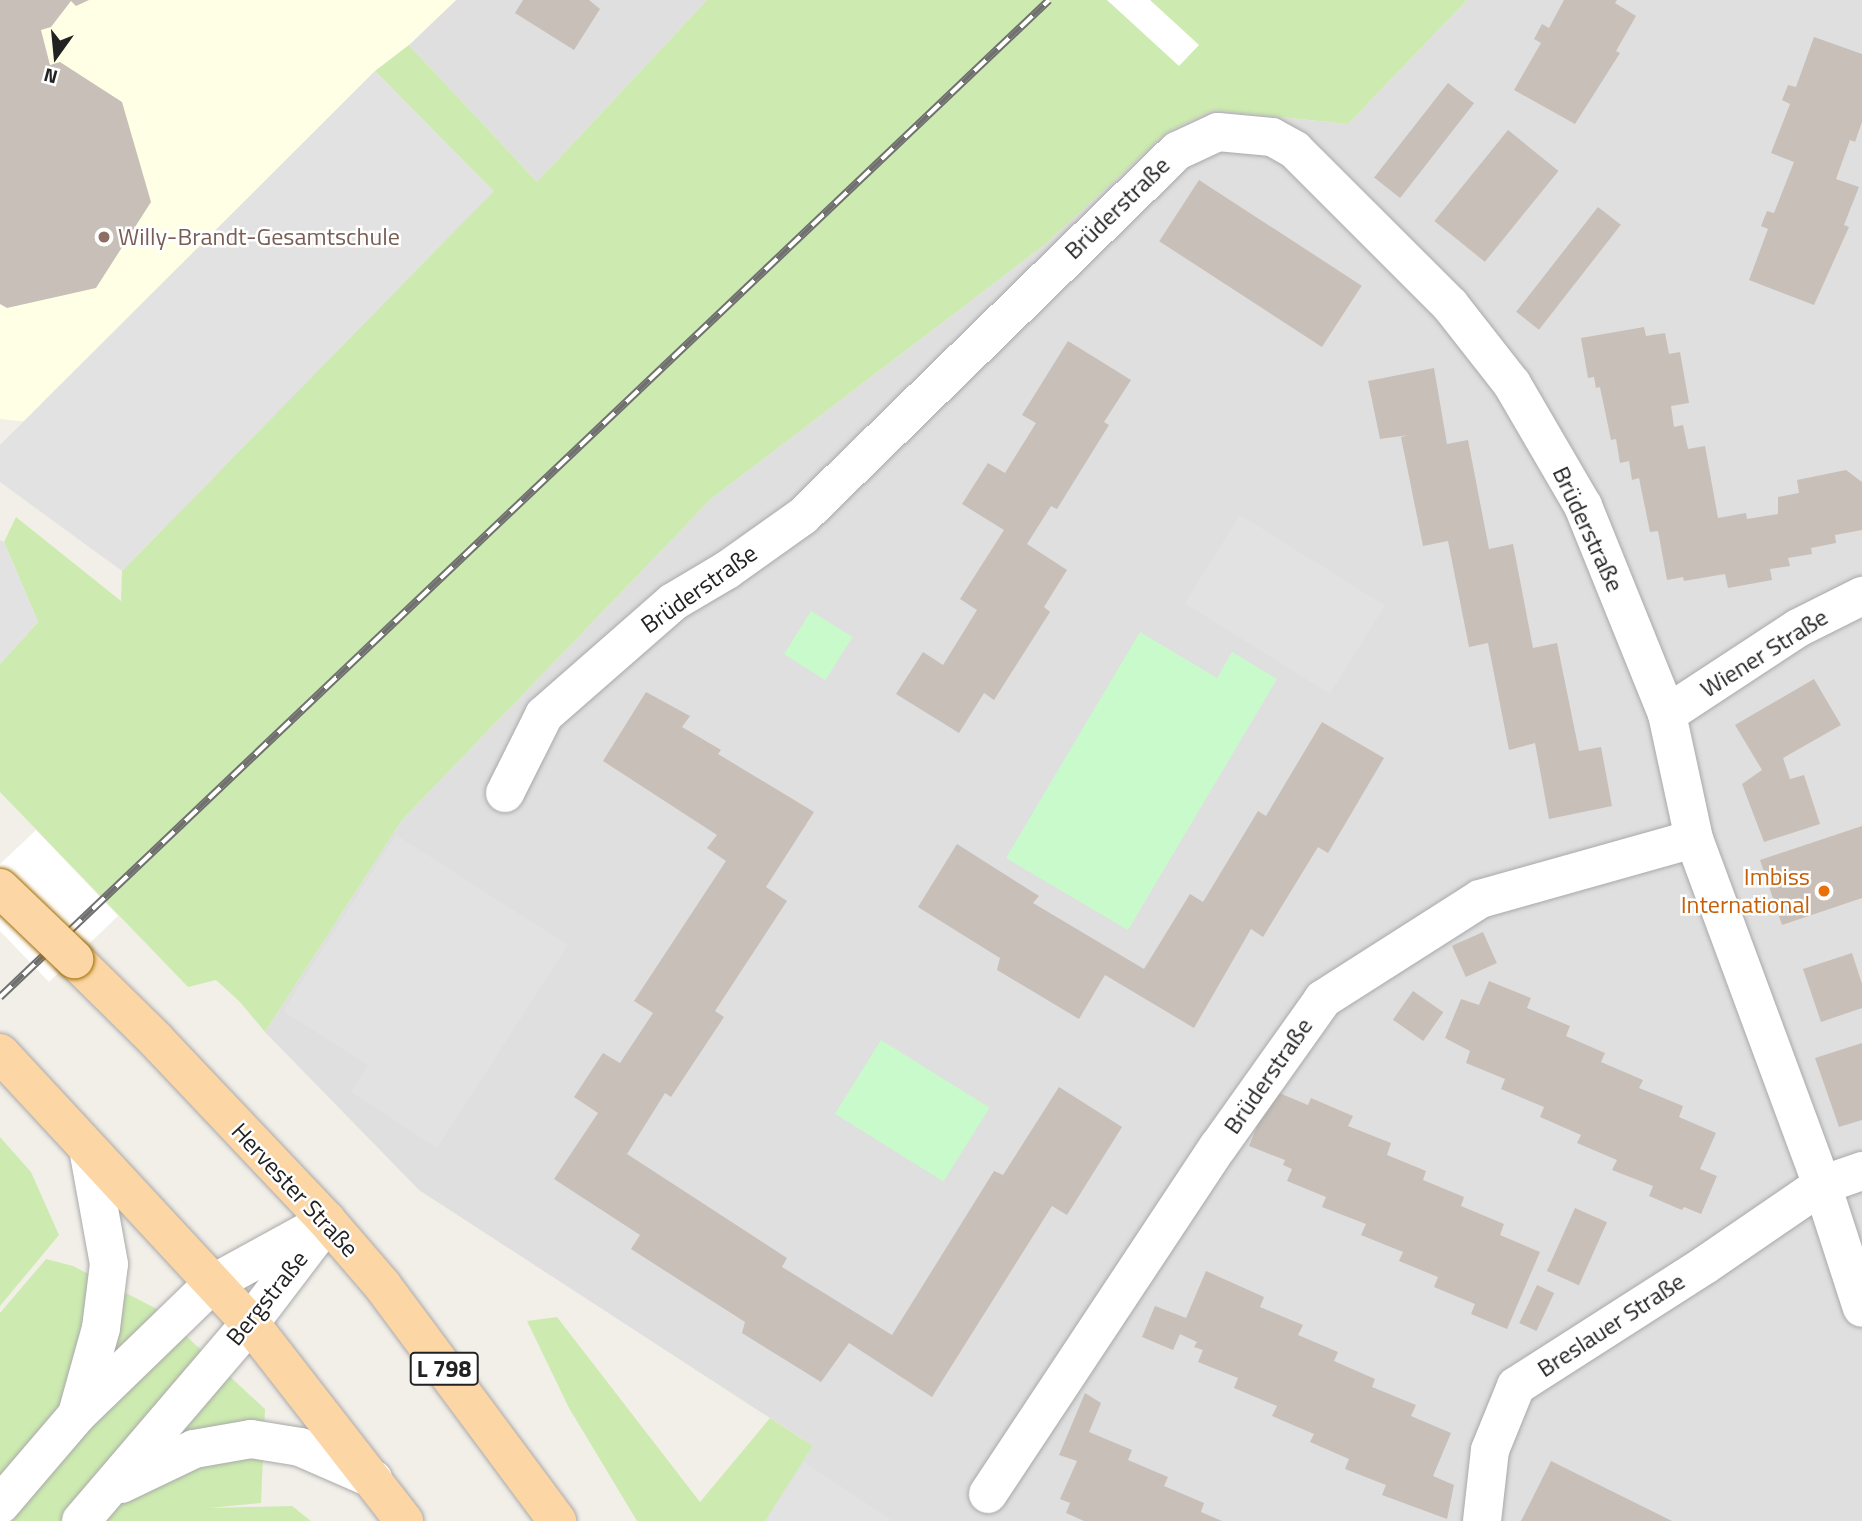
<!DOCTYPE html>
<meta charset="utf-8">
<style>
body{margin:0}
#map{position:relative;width:1862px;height:1521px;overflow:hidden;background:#f2efe9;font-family:"Titillium Web",sans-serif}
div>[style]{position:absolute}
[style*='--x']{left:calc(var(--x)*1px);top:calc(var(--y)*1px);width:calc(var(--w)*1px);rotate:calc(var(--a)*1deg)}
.residential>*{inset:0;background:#e0dfdf}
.education>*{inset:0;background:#ffffe5}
.grass>*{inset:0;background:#cdebb0}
.park>*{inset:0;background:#c8facc;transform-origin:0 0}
.parking>*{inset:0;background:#e2e2e2;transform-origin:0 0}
.pier>*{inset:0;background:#fff}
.building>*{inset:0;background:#c7bfb8;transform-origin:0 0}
.roads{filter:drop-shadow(0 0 2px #a9a9a9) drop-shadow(0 0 2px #a9a9a9)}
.minor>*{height:38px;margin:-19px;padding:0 19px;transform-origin:19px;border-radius:19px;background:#fff}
.major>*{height:38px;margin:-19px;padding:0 19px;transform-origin:19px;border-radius:19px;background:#fcd6a4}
.rail>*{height:8px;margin-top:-4px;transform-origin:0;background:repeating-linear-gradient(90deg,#fff 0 16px,#707070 0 32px);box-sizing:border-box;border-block:2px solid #707070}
.bridges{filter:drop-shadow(0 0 2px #a06b00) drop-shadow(0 0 2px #a06b00)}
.major-bridge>*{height:38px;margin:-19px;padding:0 19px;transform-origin:19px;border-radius:19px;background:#fcd6a4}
.dots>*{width:19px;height:19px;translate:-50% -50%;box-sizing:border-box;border:4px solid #fff;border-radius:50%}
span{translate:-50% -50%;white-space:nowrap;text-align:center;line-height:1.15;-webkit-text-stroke:5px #fff;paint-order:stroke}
.shield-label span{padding:2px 5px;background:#fff;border:2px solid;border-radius:5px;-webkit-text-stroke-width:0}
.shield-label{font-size:23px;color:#222;font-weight:700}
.street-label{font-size:24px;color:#222}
.education-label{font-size:24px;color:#785e54}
.left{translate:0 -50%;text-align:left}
.food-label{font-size:24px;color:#c56008}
.right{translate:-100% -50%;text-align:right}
.north{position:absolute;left:21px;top:21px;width:70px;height:70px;-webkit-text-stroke:5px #fff;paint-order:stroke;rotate:195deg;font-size:19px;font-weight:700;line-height:28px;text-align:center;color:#222}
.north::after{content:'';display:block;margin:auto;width:24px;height:32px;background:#222;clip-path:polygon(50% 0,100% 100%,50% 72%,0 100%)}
</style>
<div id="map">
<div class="residential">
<div style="clip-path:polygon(456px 0,707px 0,537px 182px,409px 45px)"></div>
<div style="clip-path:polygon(1467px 0,1862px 0,1862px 1521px,765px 1521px,813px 1446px,419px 1190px,265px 1032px,402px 820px,712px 498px,1043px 246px,1167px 132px,1213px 110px,1348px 124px)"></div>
</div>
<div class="education">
<div style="clip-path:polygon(0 0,456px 0,409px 45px,375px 71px,42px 403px,39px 423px,0 419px)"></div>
</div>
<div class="grass">
<div style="clip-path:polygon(707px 0,1467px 0,1348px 124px,1213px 110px,1167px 132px,1043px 246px,712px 498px,402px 820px,265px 1032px,240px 1002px,216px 980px,188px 987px,0 792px,0 664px,38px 622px,4px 542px,16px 517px,121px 601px,122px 571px,493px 191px,375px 71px,409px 45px,537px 182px)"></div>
<div style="clip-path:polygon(0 1137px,31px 1172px,59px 1235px,0 1306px)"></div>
<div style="clip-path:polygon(46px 1259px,73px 1266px,157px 1309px,265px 1409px,261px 1503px,209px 1508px,292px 1506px,311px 1521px,0 1521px,0 1313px)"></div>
<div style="clip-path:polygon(557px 1317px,700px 1502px,770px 1418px,813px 1446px,765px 1521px,637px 1521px,569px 1408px,527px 1321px)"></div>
</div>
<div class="park">
<div style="left:811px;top:611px;width:49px;height:51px;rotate:32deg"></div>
<div style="clip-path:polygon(1140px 632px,1217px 678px,1232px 652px,1277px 679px,1128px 930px,1006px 858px)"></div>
<div style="left:881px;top:1040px;width:128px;height:87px;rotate:32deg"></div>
</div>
<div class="parking">
<div style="clip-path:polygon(375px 71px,494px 191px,122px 571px,0 482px,0 445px)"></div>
<div style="left:1240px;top:515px;width:171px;height:104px;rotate:32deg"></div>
<div style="clip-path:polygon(0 540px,4px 542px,38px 622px,0 664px)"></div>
<div style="clip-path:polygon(396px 835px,568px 945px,437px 1148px,351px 1092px,368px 1065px,283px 1011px)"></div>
<div style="clip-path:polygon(804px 1462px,893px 1521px,766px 1521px)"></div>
</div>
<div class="pier">
<div style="clip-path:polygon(1107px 0,1150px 0,1199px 45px,1179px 66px)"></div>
<div style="clip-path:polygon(36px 830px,118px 916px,49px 982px,0 931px,0 864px)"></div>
</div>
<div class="building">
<div style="clip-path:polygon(0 0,89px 0,76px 6px,71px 1px,51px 27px,41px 30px,50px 65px,60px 62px,122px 102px,151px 202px,96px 288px,7px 308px,0 304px)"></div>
<div style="clip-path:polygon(523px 0,589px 0,600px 9px,574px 50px,515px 13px)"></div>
<div style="clip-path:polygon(1564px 0,1617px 0,1615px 3px,1636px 16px,1616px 51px,1620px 53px,1575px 124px,1514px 90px,1541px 43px,1534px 39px,1542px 24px,1549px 28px)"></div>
<div style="clip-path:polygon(1814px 37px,1862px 54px,1862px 122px,1855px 142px,1850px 140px,1836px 179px,1859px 187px,1844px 225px,1849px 227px,1814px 305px,1749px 280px,1768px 229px,1761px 226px,1767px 211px,1774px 213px,1794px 162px,1771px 153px,1790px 104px,1782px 100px,1788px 85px,1796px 87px)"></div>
<div style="left:1448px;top:83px;width:33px;height:120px;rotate:38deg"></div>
<div style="left:1508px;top:130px;width:65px;height:117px;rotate:39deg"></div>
<div style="left:1199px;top:180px;width:194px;height:73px;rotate:33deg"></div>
<div style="left:1598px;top:207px;width:29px;height:133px;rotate:38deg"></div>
<div style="clip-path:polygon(1644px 327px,1646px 336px,1665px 333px,1669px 354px,1680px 352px,1689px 403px,1671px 406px,1674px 427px,1683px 425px,1688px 449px,1705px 446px,1718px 518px,1746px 513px,1747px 519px,1778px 514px,1778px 497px,1799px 493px,1797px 480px,1846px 470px,1862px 482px,1862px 530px,1835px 535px,1836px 543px,1811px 548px,1812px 554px,1788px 558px,1790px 566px,1770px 569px,1772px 580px,1728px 588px,1725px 574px,1684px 581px,1683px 577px,1667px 580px,1658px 531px,1650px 532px,1639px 478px,1632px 480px,1629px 461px,1620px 463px,1616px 439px,1611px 440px,1600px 387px,1596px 388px,1594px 377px,1588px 378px,1581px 338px)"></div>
<div style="clip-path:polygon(1068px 341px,1131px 380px,1104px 422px,1109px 425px,1057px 509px,1051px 506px,1027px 544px,1067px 570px,1044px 607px,1050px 612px,994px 700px,984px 693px,959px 733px,896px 694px,923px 652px,943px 665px,977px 610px,960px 599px,1004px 530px,962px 504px,988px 463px,1005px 473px,1036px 423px,1022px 415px)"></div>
<div style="clip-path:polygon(1434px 368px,1447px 444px,1468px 440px,1489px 549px,1513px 544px,1533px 648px,1557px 643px,1579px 751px,1601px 747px,1612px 806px,1549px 819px,1535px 743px,1509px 750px,1488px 643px,1469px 647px,1448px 541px,1423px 546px,1401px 437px,1409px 435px,1380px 439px,1368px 381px)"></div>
<div style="clip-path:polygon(1814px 679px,1841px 725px,1783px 758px,1790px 779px,1804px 775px,1820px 824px,1764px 842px,1742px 784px,1762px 770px,1735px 725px)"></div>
<div style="clip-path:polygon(646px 692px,690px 716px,682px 727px,721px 750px,718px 754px,814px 812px,766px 887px,787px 901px,715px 1011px,724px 1017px,671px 1097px,665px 1093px,627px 1154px,787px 1258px,782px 1267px,892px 1335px,994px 1171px,1003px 1175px,1059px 1087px,1122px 1127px,1067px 1215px,1052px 1206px,932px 1397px,849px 1343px,821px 1382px,742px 1333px,745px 1322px,631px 1249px,640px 1235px,554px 1179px,598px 1113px,574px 1097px,603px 1053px,620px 1063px,653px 1013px,634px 1001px,726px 861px,707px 848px,717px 835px,603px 761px)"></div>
<div style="clip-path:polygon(1322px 722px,1384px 758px,1328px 853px,1318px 847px,1263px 937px,1251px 929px,1194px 1028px,1105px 975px,1079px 1019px,997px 970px,1000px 958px,918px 907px,957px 844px,1039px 896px,1033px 903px,1144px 969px,1190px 894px,1203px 902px,1258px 811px,1266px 816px)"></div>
<div style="clip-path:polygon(1862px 826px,1862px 898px,1782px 925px,1760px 860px)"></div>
<div style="left:1483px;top:932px;width:34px;height:34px;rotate:66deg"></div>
<div style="clip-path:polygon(1852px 953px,1862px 984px,1862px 1008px,1821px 1022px,1803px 969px)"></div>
<div style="clip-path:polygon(1489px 981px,1531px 998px,1527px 1008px,1570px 1026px,1566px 1036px,1605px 1053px,1601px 1062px,1643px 1080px,1639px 1088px,1683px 1106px,1679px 1117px,1716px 1133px,1700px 1169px,1717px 1176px,1701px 1214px,1684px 1207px,1682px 1210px,1649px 1196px,1653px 1186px,1612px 1170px,1617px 1160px,1577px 1143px,1581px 1135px,1540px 1117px,1544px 1107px,1501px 1089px,1505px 1079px,1466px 1063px,1470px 1051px,1445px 1038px,1461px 999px,1479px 1005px)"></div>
<div style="left:1413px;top:991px;width:37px;height:35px;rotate:35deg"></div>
<div style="clip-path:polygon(1862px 1043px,1862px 1120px,1839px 1127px,1815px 1058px)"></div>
<div style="clip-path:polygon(1272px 1090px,1308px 1105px,1311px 1098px,1353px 1116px,1348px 1126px,1391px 1143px,1387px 1155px,1426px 1171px,1423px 1180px,1464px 1197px,1461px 1206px,1504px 1224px,1500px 1235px,1540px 1252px,1507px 1329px,1471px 1314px,1475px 1304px,1434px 1287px,1438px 1277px,1399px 1261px,1403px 1252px,1361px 1235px,1366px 1224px,1322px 1207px,1326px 1197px,1287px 1181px,1292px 1169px,1283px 1165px,1285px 1160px,1249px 1146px)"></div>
<div style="left:1575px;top:1208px;width:35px;height:69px;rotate:24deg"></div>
<div style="clip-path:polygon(1206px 1271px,1264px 1297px,1260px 1307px,1303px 1325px,1298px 1335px,1338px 1352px,1334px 1361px,1375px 1379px,1372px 1387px,1416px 1405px,1411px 1416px,1451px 1433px,1433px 1476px,1454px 1485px,1447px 1519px,1382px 1495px,1386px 1485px,1345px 1469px,1349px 1459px,1310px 1442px,1314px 1434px,1272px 1416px,1277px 1406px,1234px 1388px,1238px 1378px,1198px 1362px,1203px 1350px,1194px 1347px,1197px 1342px,1180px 1334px,1173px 1350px,1142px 1337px,1155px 1306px,1186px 1318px)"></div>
<div style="left:1537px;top:1285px;width:19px;height:42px;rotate:25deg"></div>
<div style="clip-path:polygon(1085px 1393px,1101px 1403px,1089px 1432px,1132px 1450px,1128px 1460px,1168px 1477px,1164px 1486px,1204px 1503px,1201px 1512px,1222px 1521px,1084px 1521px,1066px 1513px,1070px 1503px,1060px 1499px,1077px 1461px,1059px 1455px)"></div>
<div style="clip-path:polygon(1551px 1461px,1672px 1521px,1521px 1521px)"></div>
</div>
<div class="roads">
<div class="minor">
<div style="--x:1667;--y:714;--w:157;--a:-33.3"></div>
<div style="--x:1798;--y:628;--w:72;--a:-26.6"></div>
<div style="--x:505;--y:793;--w:87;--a:-63.4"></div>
<div style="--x:544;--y:715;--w:171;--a:-41.2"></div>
<div style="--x:673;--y:602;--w:63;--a:-30.7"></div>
<div style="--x:727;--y:570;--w:93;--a:-35.4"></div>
<div style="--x:803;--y:516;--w:523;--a:-44.3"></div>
<div style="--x:1177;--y:151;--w:45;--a:-24.9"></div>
<div style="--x:1218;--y:132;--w:54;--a:5.3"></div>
<div style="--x:1272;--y:137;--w:26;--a:29"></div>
<div style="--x:1295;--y:150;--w:219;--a:45"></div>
<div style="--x:1450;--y:305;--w:100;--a:51.9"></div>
<div style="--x:1512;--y:384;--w:141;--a:59.8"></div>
<div style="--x:1583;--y:506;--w:224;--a:68"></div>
<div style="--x:1667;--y:714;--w:128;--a:77.8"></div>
<div style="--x:1694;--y:839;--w:369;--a:69.7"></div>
<div style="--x:1822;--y:1185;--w:129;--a:72"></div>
<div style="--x:77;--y:1414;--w:89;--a:-74.4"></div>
<div style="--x:101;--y:1328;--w:64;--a:-82.9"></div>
<div style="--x:109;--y:1264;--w:117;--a:-100.3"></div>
<div style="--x:121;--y:1484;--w:81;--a:-25.6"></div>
<div style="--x:194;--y:1449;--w:58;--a:-10"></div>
<div style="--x:251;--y:1439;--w:50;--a:9.3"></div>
<div style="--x:300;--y:1447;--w:80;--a:23.7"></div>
<div style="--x:988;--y:1494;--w:416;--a:-56.5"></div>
<div style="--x:1218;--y:1147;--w:181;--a:-54.6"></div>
<div style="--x:1323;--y:999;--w:186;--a:-32.5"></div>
<div style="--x:1480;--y:899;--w:222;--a:-15.7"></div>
<div style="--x:0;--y:1505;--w:118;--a:-49.5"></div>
<div style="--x:77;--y:1415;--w:188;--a:-44.1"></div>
<div style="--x:212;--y:1284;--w:131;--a:-28.7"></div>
<div style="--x:81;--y:1521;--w:260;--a:-49.5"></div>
<div style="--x:250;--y:1323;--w:116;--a:-52.7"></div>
<div style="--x:1482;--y:1521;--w:71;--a:-83.6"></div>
<div style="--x:1490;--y:1450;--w:69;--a:-67.9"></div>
<div style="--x:1516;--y:1386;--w:224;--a:-32.6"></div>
<div style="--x:1705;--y:1265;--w:142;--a:-34.4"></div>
<div style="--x:1822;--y:1185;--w:42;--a:-19.3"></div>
</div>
<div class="major">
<div style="--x:74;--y:959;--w:114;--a:44.6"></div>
<div style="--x:155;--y:1039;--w:250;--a:46.6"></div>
<div style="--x:327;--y:1221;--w:84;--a:49.3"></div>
<div style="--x:382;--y:1285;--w:294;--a:53.4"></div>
<div style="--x:0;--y:1053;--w:368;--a:47.2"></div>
<div style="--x:250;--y:1323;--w:251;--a:52.1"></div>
</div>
</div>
<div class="rail">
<div style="--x:0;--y:997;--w:1447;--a:-43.54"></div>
</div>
<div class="bridges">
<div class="major-bridge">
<div style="--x:0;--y:888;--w:103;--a:43.8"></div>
</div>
</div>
<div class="dots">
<div style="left:104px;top:237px;background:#8d6e63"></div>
<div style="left:1824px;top:891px;background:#e8710a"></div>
</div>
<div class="shield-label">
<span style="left:444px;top:1369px">L 798</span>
</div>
<div class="street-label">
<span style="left:1117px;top:208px;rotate:-44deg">Brüderstraße</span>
<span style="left:1588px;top:529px;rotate:65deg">Brüderstraße</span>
<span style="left:699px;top:589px;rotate:-35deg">Brüderstraße</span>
<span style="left:1764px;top:653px;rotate:-32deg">Wiener Straße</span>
<span style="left:1268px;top:1076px;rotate:-55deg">Brüderstraße</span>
<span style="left:295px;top:1190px;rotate:47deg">Hervester Straße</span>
<span style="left:267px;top:1298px;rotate:-51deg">Bergstraße</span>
<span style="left:1611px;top:1325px;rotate:-33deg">Breslauer Straße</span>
</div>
<div class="education-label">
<span class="left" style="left:118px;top:237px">Willy-Brandt-Gesamtschule</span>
</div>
<div class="food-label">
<span class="right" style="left:1810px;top:891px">Imbiss<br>International</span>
</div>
<div class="north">N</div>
</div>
